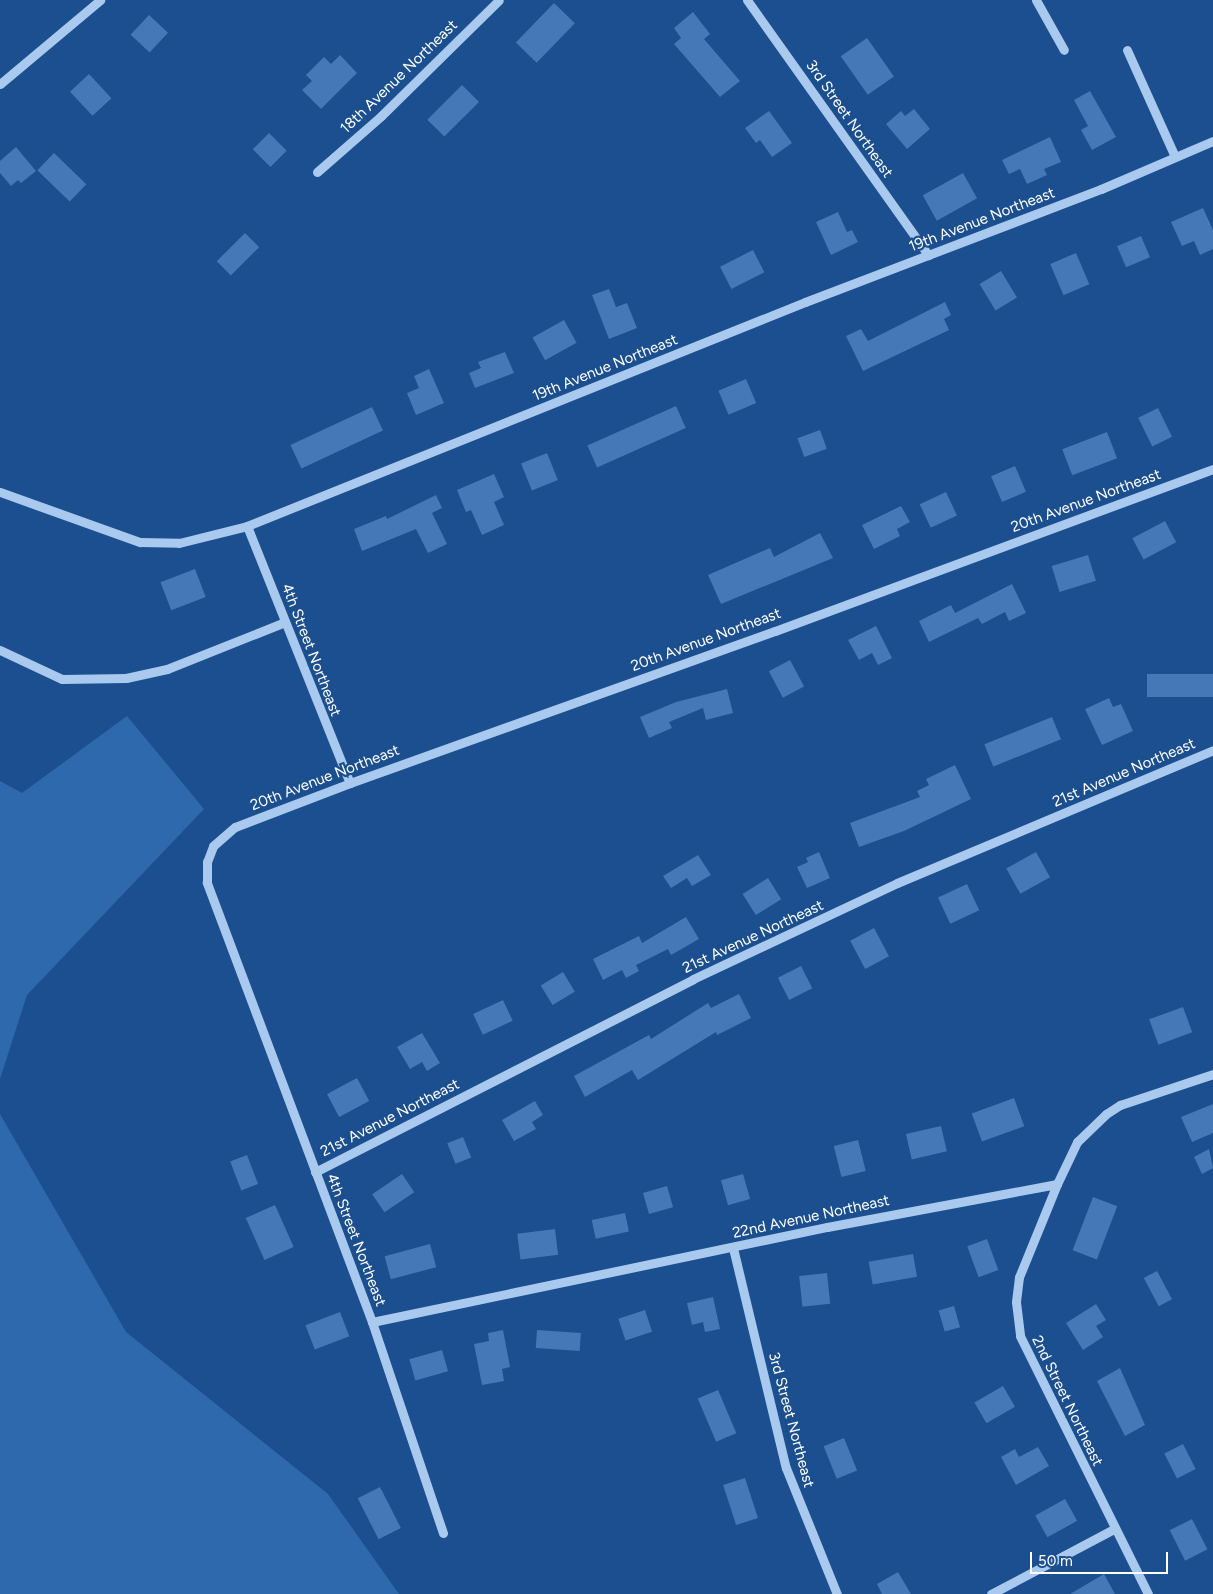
<!DOCTYPE html>
<style>
body{margin:0}
#map{position:relative;width:1213px;height:1594px;overflow:hidden;background:#1b4f8f;font-family:Figtree,sans-serif}
div>[style]{position:absolute}
[style*='--x']{left:calc(var(--x)*1px);top:calc(var(--y)*1px);width:calc(var(--w)*1px);rotate:calc(var(--a)*1deg)}
.green>*{inset:0;background:#2e69ad}
.building>*{inset:0;background:#4478b7;transform-origin:0 0}
.minor>*{height:9px;margin:-4.5px;padding:0 4.5px;transform-origin:4.5px;border-radius:4.5px;background:#a9c9ee}
span{translate:-50% -50%;white-space:nowrap;text-align:center;line-height:1.15;-webkit-text-stroke:4.5px #1b4f8f;paint-order:stroke}
.street-label{font-size:15px;color:#fff}
.scale{position:absolute;left:1030px;top:1552px;width:138px;height:22px;box-sizing:border-box;border:2px solid #fff;border-top:0;padding-left:6px;font-size:15px;line-height:18px;white-space:nowrap;color:#fff;-webkit-text-stroke:4px #1b4f8f;paint-order:stroke}
</style>
<div id="map">
<div class="green">
<div style="clip-path:polygon(127px 716px,204px 809px,27px 995px,0 1079px,0 781px,22px 793px)"></div>
<div style="clip-path:polygon(0 1114px,126px 1332px,328px 1494px,399px 1594px,0 1594px)"></div>
</div>
<div class="building">
<div style="left:554px;top:3px;width:29px;height:55px;rotate:44deg"></div>
<div style="clip-path:polygon(693px 12px,710px 34px,704px 39px,740px 81px,720px 97px,674px 44px,681px 38px,674px 28px)"></div>
<div style="left:149px;top:15px;width:26px;height:27px;rotate:43deg"></div>
<div style="left:867px;top:38px;width:47px;height:32px;rotate:55deg"></div>
<div style="clip-path:polygon(340px 55px,357px 73px,321px 109px,302px 90px,312px 81px,306px 75px,324px 57px,331px 64px)"></div>
<div style="left:89px;top:74px;width:33px;height:26px;rotate:47deg"></div>
<div style="left:462px;top:85px;width:24px;height:49px;rotate:45deg"></div>
<div style="clip-path:polygon(1090px 91px,1116px 137px,1092px 150px,1081px 130px,1088px 126px,1074px 100px)"></div>
<div style="clip-path:polygon(914px 109px,930px 129px,907px 149px,886px 124px,901px 111px,905px 116px)"></div>
<div style="clip-path:polygon(769px 111px,792px 143px,772px 157px,760px 140px,756px 143px,745px 128px)"></div>
<div style="left:269px;top:133px;width:25px;height:23px;rotate:45deg"></div>
<div style="clip-path:polygon(1050px 137px,1061px 162px,1044px 169px,1047px 175px,1027px 184px,1020px 169px,1009px 174px,1002px 160px)"></div>
<div style="clip-path:polygon(16px 147px,36px 171px,21px 183px,18px 180px,11px 186px,0 173px,0 161px)"></div>
<div style="left:54px;top:153px;width:45px;height:24px;rotate:44deg"></div>
<div style="left:963px;top:173px;width:29px;height:46px;rotate:61deg"></div>
<div style="clip-path:polygon(1203px 208px,1213px 230px,1213px 249px,1200px 255px,1194px 241px,1182px 246px,1171px 222px)"></div>
<div style="clip-path:polygon(838px 212px,847px 232px,852px 230px,858px 242px,831px 255px,816px 222px)"></div>
<div style="left:245px;top:233px;width:20px;height:40px;rotate:45deg"></div>
<div style="left:1141px;top:236px;width:23px;height:26px;rotate:67deg"></div>
<div style="left:753px;top:250px;width:25px;height:37px;rotate:63deg"></div>
<div style="left:1076px;top:253px;width:34px;height:28px;rotate:67deg"></div>
<div style="left:1001px;top:271px;width:31px;height:25px;rotate:59deg"></div>
<div style="clip-path:polygon(609px 289px,616px 307px,627px 303px,637px 328px,609px 339px,592px 295px)"></div>
<div style="clip-path:polygon(945px 302px,951px 315px,944px 319px,949px 330px,863px 371px,846px 336px,861px 329px,868px 341px)"></div>
<div style="left:564px;top:320px;width:26px;height:36px;rotate:61deg"></div>
<div style="clip-path:polygon(505px 352px,514px 373px,475px 388px,469px 373px,481px 368px,478px 362px)"></div>
<div style="clip-path:polygon(429px 369px,444px 403px,416px 415px,407px 393px,419px 388px,414px 376px)"></div>
<div style="left:746px;top:379px;width:26px;height:30px;rotate:67deg"></div>
<div style="left:676px;top:406px;width:24px;height:97px;rotate:66deg"></div>
<div style="left:372px;top:407px;width:26px;height:90px;rotate:65deg"></div>
<div style="left:1158px;top:408px;width:32px;height:22px;rotate:64deg"></div>
<div style="left:820px;top:430px;width:20px;height:24px;rotate:70deg"></div>
<div style="left:1107px;top:432px;width:28px;height:48px;rotate:69deg"></div>
<div style="left:547px;top:453px;width:29px;height:28px;rotate:68deg"></div>
<div style="left:1015px;top:466px;width:28px;height:26px;rotate:67deg"></div>
<div style="clip-path:polygon(494px 474px,504px 497px,494px 502px,504px 525px,482px 535px,471px 510px,466px 512px,457px 490px)"></div>
<div style="left:946px;top:492px;width:26px;height:29px;rotate:65deg"></div>
<div style="clip-path:polygon(436px 495px,442px 508px,432px 513px,447px 544px,428px 553px,416px 529px,362px 551px,354px 529px,386px 516px,387px 519px)"></div>
<div style="clip-path:polygon(901px 506px,910px 522px,897px 529px,900px 536px,874px 549px,862px 525px)"></div>
<div style="left:1165px;top:521px;width:24px;height:37px;rotate:62deg"></div>
<div style="clip-path:polygon(820px 533px,833px 558px,721px 604px,708px 575px,770px 548px,774px 557px)"></div>
<div style="left:1088px;top:555px;width:27px;height:38px;rotate:73deg"></div>
<div style="left:195px;top:569px;width:30px;height:37px;rotate:69deg"></div>
<div style="clip-path:polygon(1012px 584px,1026px 613px,1009px 621px,1005px 612px,982px 624px,978px 618px,929px 642px,919px 621px,951px 605px,955px 613px)"></div>
<div style="clip-path:polygon(876px 626px,892px 658px,878px 665px,872px 653px,859px 660px,848px 640px)"></div>
<div style="left:790px;top:660px;width:30px;height:24px;rotate:62deg"></div>
<div style="left:1213px;top:674px;width:23px;height:66px;rotate:90deg"></div>
<div style="clip-path:polygon(727px 689px,733px 713px,706px 720px,703px 708px,669px 722px,672px 728px,649px 738px,640px 717px,676px 702px)"></div>
<div style="clip-path:polygon(1109px 698px,1113px 707px,1121px 704px,1133px 731px,1102px 745px,1085px 709px)"></div>
<div style="left:1052px;top:717px;width:24px;height:73px;rotate:68deg"></div>
<div style="clip-path:polygon(955px 765px,971px 799px,904px 831px,859px 847px,850px 823px,920px 797px,917px 791px,929px 785px,926px 779px)"></div>
<div style="clip-path:polygon(819px 852px,830px 878px,807px 888px,797px 867px,808px 862px,806px 858px)"></div>
<div style="left:1036px;top:852px;width:29px;height:34px;rotate:61deg"></div>
<div style="clip-path:polygon(698px 855px,711px 875px,692px 886px,687px 878px,671px 888px,663px 876px)"></div>
<div style="left:768px;top:878px;width:25px;height:30px;rotate:58deg"></div>
<div style="left:967px;top:884px;width:29px;height:32px;rotate:65deg"></div>
<div style="clip-path:polygon(686px 917px,699px 939px,671px 955px,668px 949px,636px 965px,639px 971px,626px 978px,622px 970px,603px 980px,593px 959px,639px 936px,642px 943px)"></div>
<div style="left:874px;top:928px;width:32px;height:27px;rotate:62deg"></div>
<div style="left:801px;top:966px;width:25px;height:26px;rotate:63deg"></div>
<div style="left:563px;top:972px;width:23px;height:26px;rotate:59deg"></div>
<div style="clip-path:polygon(739px 994px,751px 1018px,717px 1035px,716px 1032px,638px 1080px,632px 1070px,585px 1097px,574px 1076px,649px 1035px,651px 1039px,708px 1003px,711px 1008px)"></div>
<div style="left:503px;top:1000px;width:23px;height:33px;rotate:65deg"></div>
<div style="left:1183px;top:1007px;width:27px;height:36px;rotate:70deg"></div>
<div style="clip-path:polygon(422px 1033px,440px 1063px,427px 1071px,422px 1062px,410px 1069px,397px 1047px)"></div>
<div style="left:357px;top:1078px;width:26px;height:34px;rotate:62deg"></div>
<div style="left:1014px;top:1098px;width:30px;height:45px;rotate:70deg"></div>
<div style="clip-path:polygon(535px 1101px,543px 1115px,532px 1122px,536px 1129px,514px 1141px,502px 1120px)"></div>
<div style="clip-path:polygon(1213px 1104px,1213px 1133px,1192px 1142px,1181px 1117px)"></div>
<div style="left:941px;top:1126px;width:26px;height:36px;rotate:77deg"></div>
<div style="left:463px;top:1137px;width:22px;height:17px;rotate:68deg"></div>
<div style="left:858px;top:1140px;width:32px;height:25px;rotate:76deg"></div>
<div style="clip-path:polygon(1209px 1149px,1213px 1168px,1202px 1174px,1194px 1157px)"></div>
<div style="left:247px;top:1155px;width:31px;height:18px;rotate:69deg"></div>
<div style="left:402px;top:1174px;width:22px;height:36px;rotate:56deg"></div>
<div style="left:743px;top:1174px;width:26px;height:23px;rotate:74deg"></div>
<div style="left:667px;top:1186px;width:22px;height:25px;rotate:74deg"></div>
<div style="left:1093px;top:1197px;width:26px;height:57px;rotate:21deg"></div>
<div style="left:275px;top:1205px;width:46px;height:32px;rotate:66deg"></div>
<div style="left:625px;top:1213px;width:19px;height:34px;rotate:78deg"></div>
<div style="left:555px;top:1229px;width:26px;height:38px;rotate:83deg"></div>
<div style="left:987px;top:1239px;width:33px;height:21px;rotate:70deg"></div>
<div style="left:430px;top:1244px;width:24px;height:47px;rotate:75deg"></div>
<div style="left:913px;top:1254px;width:23px;height:45px;rotate:80deg"></div>
<div style="left:1157px;top:1271px;width:32px;height:15px;rotate:62deg"></div>
<div style="left:827px;top:1273px;width:31px;height:28px;rotate:84deg"></div>
<div style="clip-path:polygon(713px 1297px,720px 1329px,705px 1332px,703px 1322px,692px 1325px,687px 1303px)"></div>
<div style="clip-path:polygon(1096px 1304px,1106px 1320px,1096px 1326px,1103px 1337px,1083px 1350px,1066px 1323px)"></div>
<div style="left:954px;top:1306px;width:22px;height:16px;rotate:74deg"></div>
<div style="left:645px;top:1310px;width:23px;height:28px;rotate:72deg"></div>
<div style="left:340px;top:1312px;width:26px;height:37px;rotate:69deg"></div>
<div style="clip-path:polygon(503px 1330px,510px 1367px,502px 1369px,504px 1381px,482px 1385px,474px 1344px,489px 1341px,488px 1333px)"></div>
<div style="left:537px;top:1330px;width:44px;height:18px;rotate:4deg"></div>
<div style="left:442px;top:1350px;width:22px;height:34px;rotate:74deg"></div>
<div style="clip-path:polygon(1120px 1368px,1145px 1425px,1125px 1436px,1097px 1381px)"></div>
<div style="left:1003px;top:1386px;width:24px;height:33px;rotate:60deg"></div>
<div style="left:718px;top:1390px;width:47px;height:22px;rotate:67deg"></div>
<div style="left:844px;top:1438px;width:35px;height:22px;rotate:68deg"></div>
<div style="left:1183px;top:1444px;width:28px;height:21px;rotate:63deg"></div>
<div style="clip-path:polygon(1038px 1447px,1049px 1466px,1016px 1485px,1001px 1457px,1015px 1449px,1019px 1457px)"></div>
<div style="left:745px;top:1478px;width:42px;height:23px;rotate:72deg"></div>
<div style="left:380px;top:1487px;width:46px;height:25px;rotate:63deg"></div>
<div style="left:1065px;top:1499px;width:25px;height:34px;rotate:61deg"></div>
<div style="left:1192px;top:1519px;width:34px;height:25px;rotate:63deg"></div>
<div style="clip-path:polygon(898px 1572px,911px 1594px,882px 1594px,877px 1584px)"></div>
<div style="clip-path:polygon(1104px 1574px,1115px 1594px,1070px 1594px)"></div>
</div>
<div class="minor">
<div style="--x:747;--y:0;--w:313;--a:54.6"></div>
<div style="--x:1036;--y:0;--w:57;--a:60.8"></div>
<div style="--x:1127;--y:50;--w:117;--a:65.8"></div>
<div style="--x:0;--y:84;--w:131;--a:-40"></div>
<div style="--x:317;--y:172;--w:85;--a:-41.2"></div>
<div style="--x:381;--y:116;--w:165;--a:-44.5"></div>
<div style="--x:0;--y:492;--w:149;--a:19.7"></div>
<div style="--x:140;--y:542;--w:39;--a:1"></div>
<div style="--x:179;--y:543;--w:70;--a:-14"></div>
<div style="--x:247;--y:526;--w:601;--a:-21.87"></div>
<div style="--x:805;--y:302;--w:317;--a:-20.9"></div>
<div style="--x:1101;--y:189;--w:122;--a:-23.2"></div>
<div style="--x:247;--y:526;--w:277;--a:68.2"></div>
<div style="--x:0;--y:650;--w:68;--a:25.1"></div>
<div style="--x:62;--y:679;--w:64;--a:-0.9"></div>
<div style="--x:126;--y:678;--w:42;--a:-12.4"></div>
<div style="--x:167;--y:669;--w:127;--a:-21.7"></div>
<div style="--x:315;--y:1172;--w:424;--a:-27"></div>
<div style="--x:693;--y:979;--w:225;--a:-25.2"></div>
<div style="--x:897;--y:883;--w:343;--a:-22.8"></div>
<div style="--x:1057;--y:1184;--w:100;--a:112.2"></div>
<div style="--x:1019;--y:1277;--w:25;--a:97"></div>
<div style="--x:1016;--y:1302;--w:34;--a:83"></div>
<div style="--x:1020;--y:1336;--w:288;--a:63.6"></div>
<div style="--x:733;--y:1248;--w:226;--a:76.5"></div>
<div style="--x:786;--y:1468;--w:136;--a:68"></div>
<div style="--x:372;--y:1322;--w:465;--a:-11.8"></div>
<div style="--x:827;--y:1227;--w:234;--a:-10.6"></div>
<div style="--x:1057;--y:1184;--w:47;--a:-64.5"></div>
<div style="--x:1077;--y:1142;--w:40;--a:-44"></div>
<div style="--x:1106;--y:1114;--w:17;--a:-33"></div>
<div style="--x:1120;--y:1105;--w:98;--a:-18.4"></div>
<div style="--x:443;--y:1533;--w:223;--a:-108.6"></div>
<div style="--x:372;--y:1322;--w:470;--a:-110.6"></div>
<div style="--x:207;--y:882;--w:20;--a:-90"></div>
<div style="--x:207;--y:862;--w:17;--a:-69"></div>
<div style="--x:213;--y:846;--w:29;--a:-41"></div>
<div style="--x:235;--y:827;--w:123;--a:-20.9"></div>
<div style="--x:350;--y:783;--w:451;--a:-19.7"></div>
<div style="--x:775;--y:631;--w:467;--a:-20.3"></div>
<div style="--x:991;--y:1594;--w:139;--a:-27.9"></div>
</div>
<div class="street-label">
<span style="left:399px;top:77px;rotate:-44deg">18th Avenue Northeast</span>
<span style="left:849px;top:119px;rotate:55deg">3rd Street Northeast</span>
<span style="left:982px;top:220px;rotate:-21deg">19th Avenue Northeast</span>
<span style="left:605px;top:368px;rotate:-22deg">19th Avenue Northeast</span>
<span style="left:1086px;top:501px;rotate:-20deg">20th Avenue Northeast</span>
<span style="left:706px;top:640px;rotate:-20deg">20th Avenue Northeast</span>
<span style="left:311px;top:650px;rotate:69deg">4th Street Northeast</span>
<span style="left:1124px;top:773px;rotate:-23deg">21st Avenue Northeast</span>
<span style="left:325px;top:778px;rotate:-21deg">20th Avenue Northeast</span>
<span style="left:753px;top:937px;rotate:-25deg">21st Avenue Northeast</span>
<span style="left:390px;top:1118px;rotate:-27deg">21st Avenue Northeast</span>
<span style="left:811px;top:1217px;rotate:-12deg">22nd Avenue Northeast</span>
<span style="left:356px;top:1240px;rotate:69deg">4th Street Northeast</span>
<span style="left:1067px;top:1401px;rotate:64deg">2nd Street Northeast</span>
<span style="left:791px;top:1420px;rotate:75deg">3rd Street Northeast</span>
</div>
<div class="scale">50 m</div>
</div>
